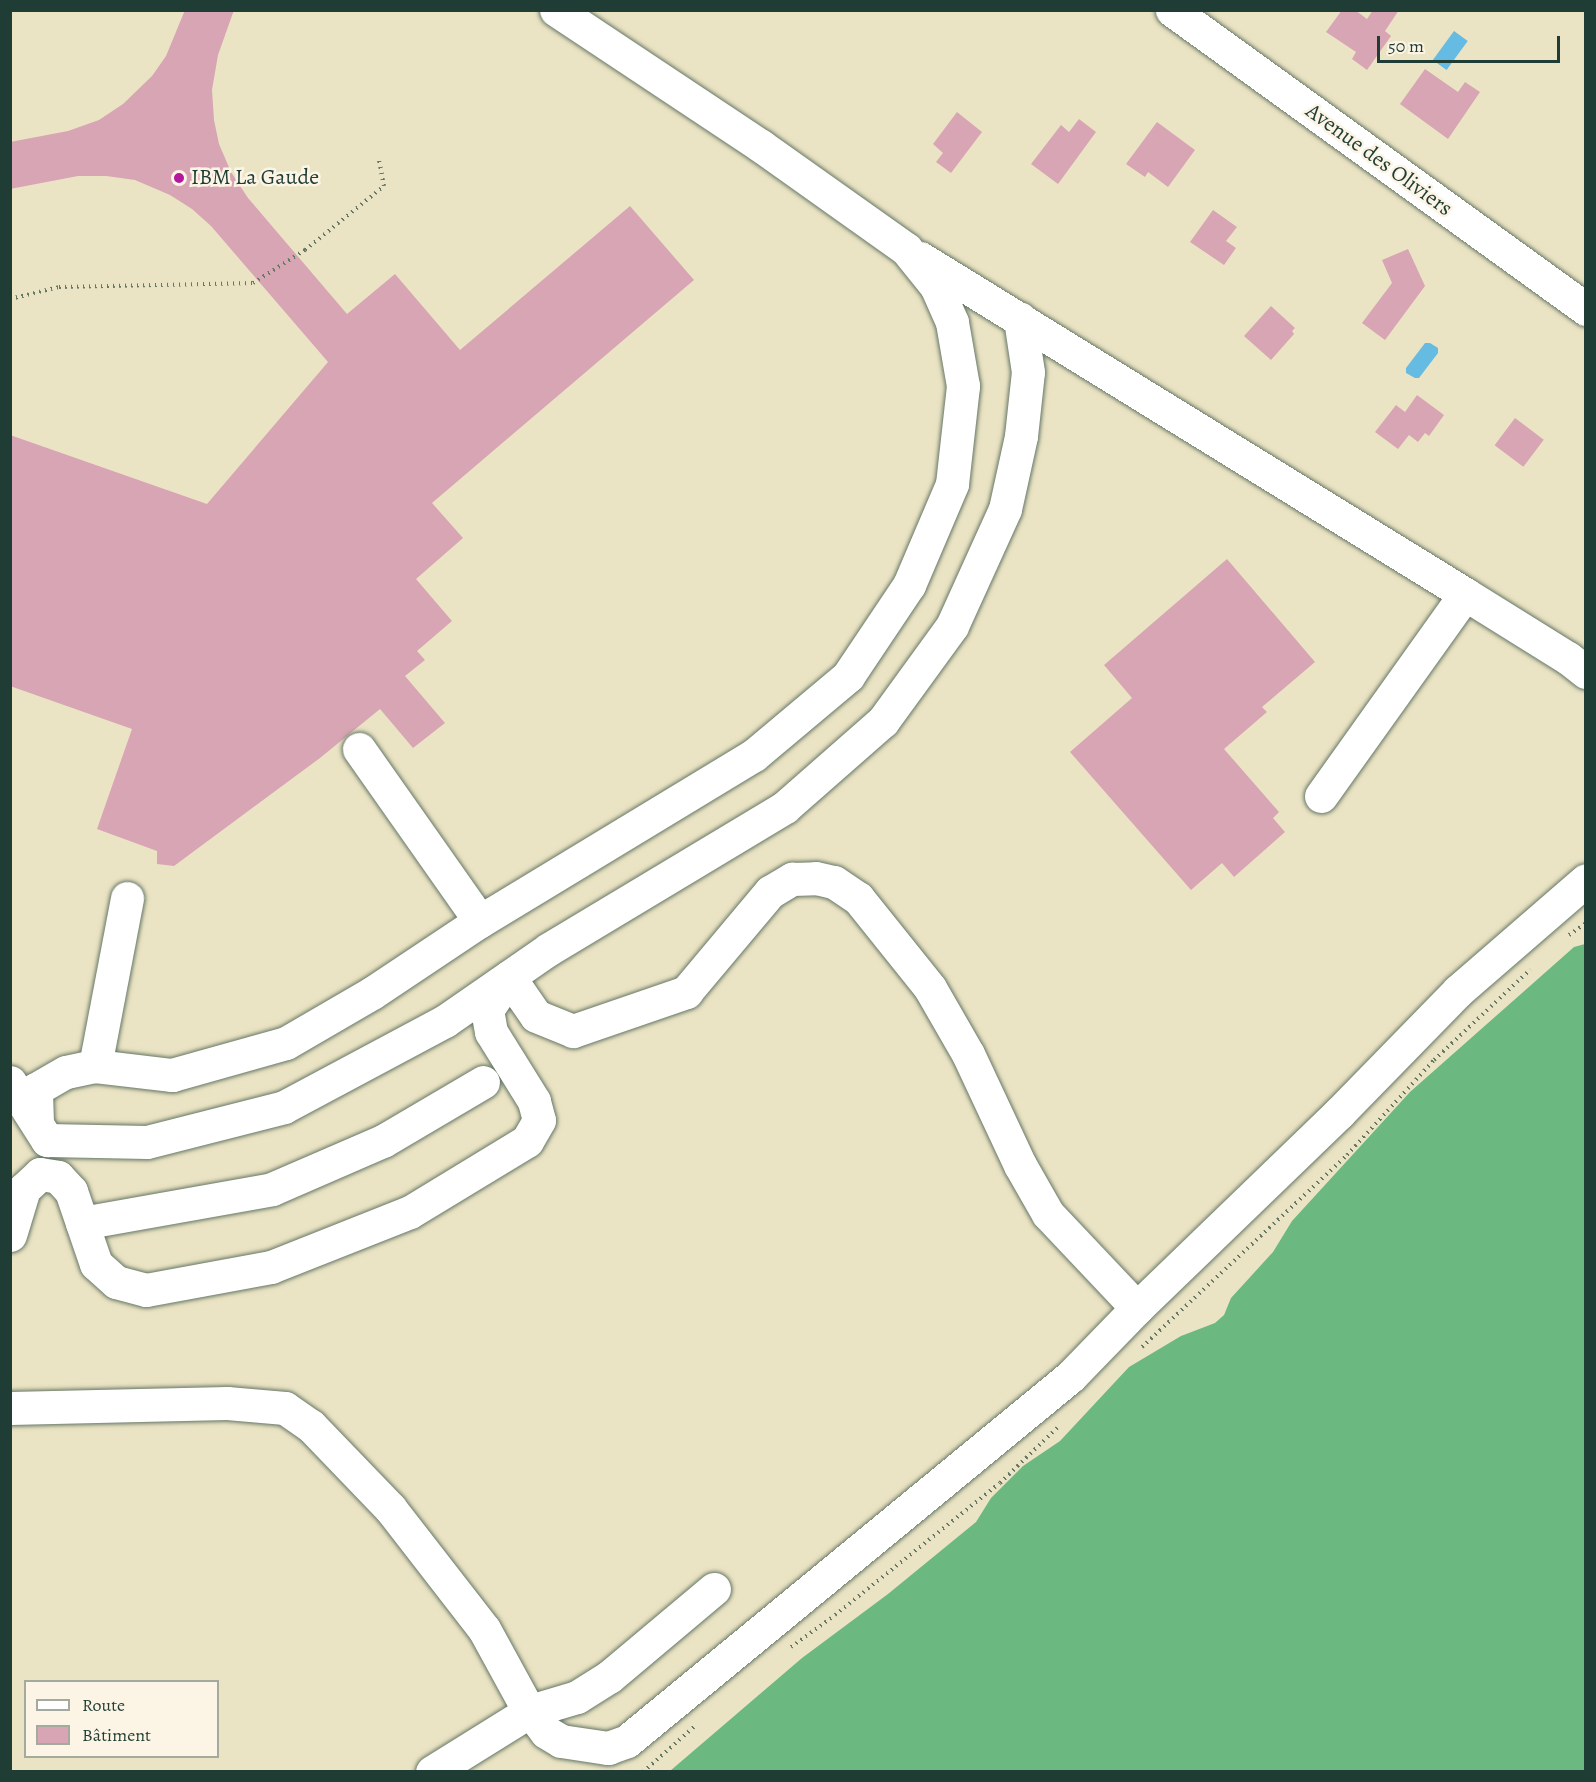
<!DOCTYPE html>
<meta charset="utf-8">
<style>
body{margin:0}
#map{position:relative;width:1596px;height:1782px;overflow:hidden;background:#ebe4c4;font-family:Alegreya,serif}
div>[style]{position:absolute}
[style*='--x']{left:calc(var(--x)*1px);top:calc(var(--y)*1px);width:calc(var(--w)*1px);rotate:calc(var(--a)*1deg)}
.forest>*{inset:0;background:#6cb881}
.water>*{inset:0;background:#66bbe2;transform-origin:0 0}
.building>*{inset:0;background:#d8a5b4;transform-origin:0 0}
.path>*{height:4px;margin-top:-2px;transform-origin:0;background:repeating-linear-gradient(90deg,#676 0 1.5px,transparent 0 6px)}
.roads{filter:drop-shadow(0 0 2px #676) drop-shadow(0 0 2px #676)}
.minor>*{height:33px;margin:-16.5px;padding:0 16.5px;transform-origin:16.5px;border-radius:16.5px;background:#fff}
.dots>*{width:16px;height:16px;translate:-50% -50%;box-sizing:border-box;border:3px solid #fcf5e5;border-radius:50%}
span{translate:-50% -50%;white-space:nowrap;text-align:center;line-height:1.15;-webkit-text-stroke:5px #fcf5e5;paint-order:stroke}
.street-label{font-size:22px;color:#1f3d34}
.poi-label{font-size:22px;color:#1f3d34}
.left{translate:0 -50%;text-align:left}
.frame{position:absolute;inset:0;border:12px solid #1f3d34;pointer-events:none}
.legend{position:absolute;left:24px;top:1680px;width:195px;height:78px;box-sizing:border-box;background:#fcf5e5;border:2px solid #a4ab9e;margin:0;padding:8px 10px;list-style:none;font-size:18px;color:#1f3d34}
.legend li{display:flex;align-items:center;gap:12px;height:30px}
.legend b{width:30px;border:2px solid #a4ab9e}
.scale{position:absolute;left:1377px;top:36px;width:183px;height:27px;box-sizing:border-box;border:3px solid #1f3d34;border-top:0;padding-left:8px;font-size:18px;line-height:21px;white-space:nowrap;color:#1f3d34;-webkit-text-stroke:4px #fcf5e5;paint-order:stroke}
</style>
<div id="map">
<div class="forest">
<div style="clip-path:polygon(1585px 944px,1585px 1771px,670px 1771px,802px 1658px,888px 1594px,976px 1522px,991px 1498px,1023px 1466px,1060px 1441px,1129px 1367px,1181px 1336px,1215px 1323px,1224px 1315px,1231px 1298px,1273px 1252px,1292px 1221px,1410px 1092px,1574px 947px)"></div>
</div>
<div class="water">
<div style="left:1454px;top:31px;width:17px;height:36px;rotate:36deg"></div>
<div style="clip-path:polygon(1425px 343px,1430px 343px,1438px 348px,1438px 353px,1419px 378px,1415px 378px,1406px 373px,1406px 368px)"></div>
</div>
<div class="building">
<div style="clip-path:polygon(185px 10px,234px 10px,218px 55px,212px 90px,214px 120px,219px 144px,231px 172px,248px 198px,347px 314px,395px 274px,460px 350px,630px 206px,694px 280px,432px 503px,463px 538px,416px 579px,452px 621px,417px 651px,425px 660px,405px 676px,445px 723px,413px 748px,380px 709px,320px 758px,174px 866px,157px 864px,157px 851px,97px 829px,132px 729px,10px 686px,10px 435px,207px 504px,328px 362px,211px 226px,192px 209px,170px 195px,135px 180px,106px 176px,78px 176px,10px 189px,10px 142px,68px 131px,99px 120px,123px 104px,152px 76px,166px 56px)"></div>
<div style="clip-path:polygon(1342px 10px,1355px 10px,1367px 19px,1373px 10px,1399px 10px,1385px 31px,1391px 36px,1367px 70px,1352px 59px,1356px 52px,1326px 32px)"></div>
<div style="clip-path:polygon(1425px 69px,1458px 92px,1465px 82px,1480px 92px,1448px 139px,1400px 104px)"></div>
<div style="clip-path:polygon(957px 112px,982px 132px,951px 173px,936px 162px,943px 153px,933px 144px)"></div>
<div style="clip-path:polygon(1079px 119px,1096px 132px,1058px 184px,1031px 164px,1061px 125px,1069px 132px)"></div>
<div style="clip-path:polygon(1157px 122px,1195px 150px,1168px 187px,1148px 172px,1145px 177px,1126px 164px)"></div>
<div style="clip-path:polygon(1213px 210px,1237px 227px,1226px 241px,1236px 248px,1224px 265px,1190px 242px)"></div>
<div style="clip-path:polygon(1408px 249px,1425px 286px,1385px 340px,1362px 323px,1392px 283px,1382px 260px)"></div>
<div style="clip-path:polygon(1271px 306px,1295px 328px,1292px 331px,1294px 334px,1271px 360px,1244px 336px)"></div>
<div style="clip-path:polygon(1417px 395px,1444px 415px,1429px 436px,1425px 433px,1418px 442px,1409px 435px,1398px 449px,1375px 432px,1396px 405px,1405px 412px)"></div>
<div style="left:1515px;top:418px;width:36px;height:34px;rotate:37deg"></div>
<div style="clip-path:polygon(1227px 559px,1315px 662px,1262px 707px,1267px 712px,1224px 749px,1279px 812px,1273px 818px,1285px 832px,1234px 877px,1222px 863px,1191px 890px,1070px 752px,1132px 698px,1104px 665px)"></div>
</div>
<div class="path">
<div style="--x:10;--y:299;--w:50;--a:-13.8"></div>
<div style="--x:59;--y:287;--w:194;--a:-1.2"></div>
<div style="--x:253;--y:283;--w:62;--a:-32.4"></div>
<div style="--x:305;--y:250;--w:102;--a:-39"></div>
<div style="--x:384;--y:186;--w:26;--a:-101"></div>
<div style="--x:1569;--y:935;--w:21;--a:-35"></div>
<div style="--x:1142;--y:1347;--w:281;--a:-43.1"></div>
<div style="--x:1347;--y:1155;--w:129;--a:-47.5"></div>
<div style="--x:1434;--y:1060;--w:132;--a:-43.2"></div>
<div style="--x:791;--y:1647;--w:54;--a:-36"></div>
<div style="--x:835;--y:1615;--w:211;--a:-38.7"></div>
<div style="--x:1000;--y:1483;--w:83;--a:-44"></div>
<div style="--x:643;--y:1772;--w:69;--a:-41.5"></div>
</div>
<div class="roads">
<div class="minor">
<div style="--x:1172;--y:10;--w:511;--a:35.84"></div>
<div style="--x:920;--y:258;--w:640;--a:31.65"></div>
<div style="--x:1465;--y:594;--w:121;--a:31.9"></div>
<div style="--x:1568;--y:658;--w:23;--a:38"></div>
<div style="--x:359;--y:749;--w:210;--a:54.9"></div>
<div style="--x:1321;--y:796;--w:248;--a:-54.5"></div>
<div style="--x:95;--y:1066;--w:171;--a:-79.2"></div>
<div style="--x:10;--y:1082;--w:69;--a:57.5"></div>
<div style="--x:47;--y:1140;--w:100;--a:1.1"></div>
<div style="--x:147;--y:1142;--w:141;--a:-14.3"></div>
<div style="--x:284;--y:1107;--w:183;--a:-28.1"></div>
<div style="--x:445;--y:1021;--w:126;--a:-34.7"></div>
<div style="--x:549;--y:949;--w:275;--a:-31"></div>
<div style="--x:785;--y:807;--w:130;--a:-41.3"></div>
<div style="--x:883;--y:721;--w:117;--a:-54"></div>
<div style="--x:952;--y:626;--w:128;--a:-65.6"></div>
<div style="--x:1005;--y:509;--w:75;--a:-77.6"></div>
<div style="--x:1021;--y:436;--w:64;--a:-83.8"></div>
<div style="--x:1028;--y:372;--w:54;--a:-98.6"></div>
<div style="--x:37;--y:1122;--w:33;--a:-92"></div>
<div style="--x:36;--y:1089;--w:34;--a:-30"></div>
<div style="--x:66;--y:1072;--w:30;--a:-12"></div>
<div style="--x:95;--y:1066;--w:78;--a:6.7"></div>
<div style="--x:172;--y:1075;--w:118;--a:-15.7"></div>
<div style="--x:286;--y:1043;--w:99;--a:-30.2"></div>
<div style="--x:372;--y:993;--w:130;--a:-33.7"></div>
<div style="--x:480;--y:921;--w:320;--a:-31.2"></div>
<div style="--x:754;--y:755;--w:123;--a:-40"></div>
<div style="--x:848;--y:676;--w:110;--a:-56.2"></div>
<div style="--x:909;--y:585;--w:110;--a:-66.9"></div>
<div style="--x:952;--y:484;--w:99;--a:-83.6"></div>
<div style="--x:963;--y:386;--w:65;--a:-99.8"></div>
<div style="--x:952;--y:322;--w:39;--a:-114"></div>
<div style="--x:936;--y:286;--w:48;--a:-129"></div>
<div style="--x:906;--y:249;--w:178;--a:-144.6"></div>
<div style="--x:761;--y:146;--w:246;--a:-146.4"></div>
<div style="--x:82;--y:1223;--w:193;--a:-10.1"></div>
<div style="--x:272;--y:1189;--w:121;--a:-23.4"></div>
<div style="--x:383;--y:1141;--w:116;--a:-30.5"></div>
<div style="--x:10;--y:1235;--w:48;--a:-73.1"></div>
<div style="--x:24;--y:1189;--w:22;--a:-43"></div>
<div style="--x:40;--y:1174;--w:18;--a:9"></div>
<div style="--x:58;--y:1177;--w:19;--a:47"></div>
<div style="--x:71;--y:1191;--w:77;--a:71.1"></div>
<div style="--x:96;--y:1264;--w:27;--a:42"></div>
<div style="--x:116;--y:1282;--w:31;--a:15"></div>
<div style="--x:146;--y:1290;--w:127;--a:-10.4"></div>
<div style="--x:271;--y:1267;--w:149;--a:-21.6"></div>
<div style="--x:410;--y:1212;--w:137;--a:-31.3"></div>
<div style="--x:527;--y:1141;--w:24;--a:-60"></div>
<div style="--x:539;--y:1120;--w:20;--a:-105"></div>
<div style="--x:534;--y:1101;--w:81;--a:-121.9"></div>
<div style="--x:491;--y:1032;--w:22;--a:-100"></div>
<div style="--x:487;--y:1010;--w:40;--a:-56"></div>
<div style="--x:509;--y:977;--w:47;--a:55.3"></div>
<div style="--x:536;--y:1016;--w:40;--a:22"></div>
<div style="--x:573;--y:1031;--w:120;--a:-19"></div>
<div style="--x:686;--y:992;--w:131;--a:-50"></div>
<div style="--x:770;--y:892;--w:26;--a:-31"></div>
<div style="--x:792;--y:879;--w:24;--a:-2"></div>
<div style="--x:816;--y:878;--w:18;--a:13"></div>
<div style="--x:834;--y:882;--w:29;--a:34"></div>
<div style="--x:858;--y:898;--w:115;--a:51.3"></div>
<div style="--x:930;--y:988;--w:76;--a:60.1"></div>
<div style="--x:968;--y:1054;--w:123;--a:64.9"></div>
<div style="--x:1020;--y:1165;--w:56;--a:60.3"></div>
<div style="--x:1048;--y:1214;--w:129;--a:46.6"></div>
<div style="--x:10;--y:1408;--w:217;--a:-1.3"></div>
<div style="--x:227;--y:1403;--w:58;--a:4.9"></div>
<div style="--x:285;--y:1408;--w:32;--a:35"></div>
<div style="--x:311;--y:1426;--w:114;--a:46.1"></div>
<div style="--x:390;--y:1508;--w:153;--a:52.2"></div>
<div style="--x:484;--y:1629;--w:85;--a:61.3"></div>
<div style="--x:525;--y:1704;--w:35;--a:53"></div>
<div style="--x:546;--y:1732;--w:17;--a:31"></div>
<div style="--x:561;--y:1741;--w:48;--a:8.5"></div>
<div style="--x:608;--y:1748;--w:20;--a:-20"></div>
<div style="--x:627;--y:1741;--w:575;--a:-39.42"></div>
<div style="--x:1071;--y:1376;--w:95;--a:-45.9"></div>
<div style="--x:1137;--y:1308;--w:281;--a:-44"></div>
<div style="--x:1339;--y:1113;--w:170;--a:-45.7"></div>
<div style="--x:1458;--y:991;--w:169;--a:-40.9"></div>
<div style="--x:432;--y:1772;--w:115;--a:-31.9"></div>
<div style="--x:530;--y:1711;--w:49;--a:-16.6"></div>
<div style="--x:577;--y:1697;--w:38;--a:-32"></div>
<div style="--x:609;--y:1677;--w:137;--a:-40"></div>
</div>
</div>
<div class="dots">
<div style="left:179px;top:178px;background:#b5179e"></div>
</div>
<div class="street-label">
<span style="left:1379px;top:160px;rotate:36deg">Avenue des Oliviers</span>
</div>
<div class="poi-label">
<span class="left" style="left:191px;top:178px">IBM La Gaude</span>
</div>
<div class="frame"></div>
<ul class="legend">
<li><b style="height:8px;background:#fff"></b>Route</li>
<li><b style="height:16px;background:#d8a5b4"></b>Bâtiment</li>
</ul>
<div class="scale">50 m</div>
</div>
